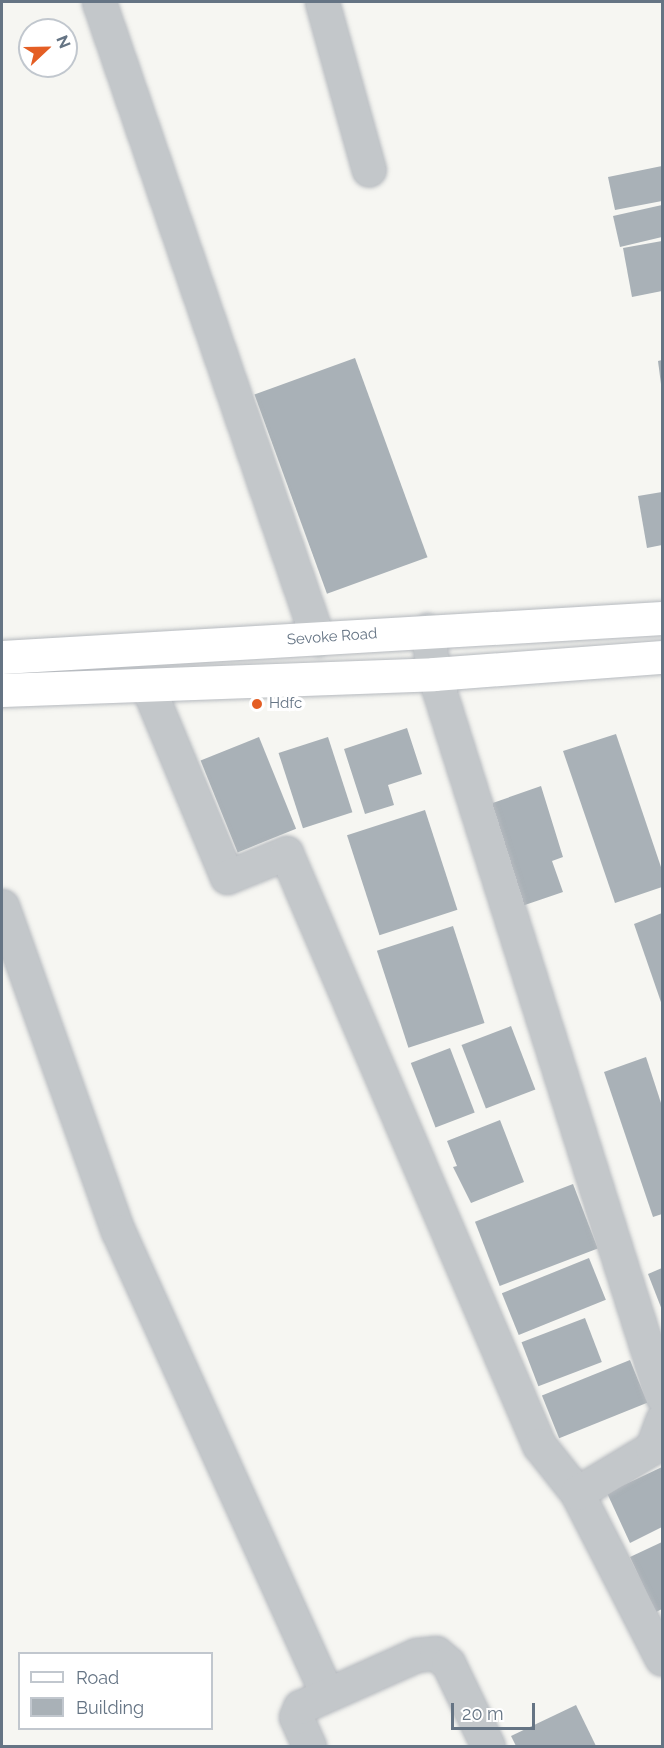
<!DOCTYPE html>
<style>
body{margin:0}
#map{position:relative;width:664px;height:1748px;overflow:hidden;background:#f6f6f2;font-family:Raleway,sans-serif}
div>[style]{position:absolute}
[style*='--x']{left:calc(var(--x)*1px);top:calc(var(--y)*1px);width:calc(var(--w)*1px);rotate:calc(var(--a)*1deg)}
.building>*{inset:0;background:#a9b1b7;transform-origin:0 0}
.roads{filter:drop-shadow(0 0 2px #b6babf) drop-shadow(0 0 2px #b6babf)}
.minor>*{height:33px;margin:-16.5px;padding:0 16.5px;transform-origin:16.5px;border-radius:16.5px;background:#c3c7ca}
.secondary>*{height:33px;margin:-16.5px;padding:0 16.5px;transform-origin:16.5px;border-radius:16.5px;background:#fff}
.dots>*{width:16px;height:16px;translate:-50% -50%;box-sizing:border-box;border:3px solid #fff;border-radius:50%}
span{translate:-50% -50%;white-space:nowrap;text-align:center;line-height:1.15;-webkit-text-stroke:6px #fff;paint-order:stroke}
.street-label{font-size:15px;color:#657484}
.poi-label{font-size:15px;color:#657484}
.left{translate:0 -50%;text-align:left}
.frame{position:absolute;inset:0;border:3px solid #657484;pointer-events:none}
.legend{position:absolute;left:18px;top:1652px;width:195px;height:78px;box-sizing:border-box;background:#fff;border:2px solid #c1c7ce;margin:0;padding:8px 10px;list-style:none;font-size:18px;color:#657484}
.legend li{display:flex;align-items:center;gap:12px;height:30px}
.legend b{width:30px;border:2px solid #c1c7ce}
.north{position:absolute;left:18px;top:18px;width:60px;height:60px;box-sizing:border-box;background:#fff;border:2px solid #c1c7ce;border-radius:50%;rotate:68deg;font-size:16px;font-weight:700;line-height:24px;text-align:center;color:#657484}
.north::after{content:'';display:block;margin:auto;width:21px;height:27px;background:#e45e24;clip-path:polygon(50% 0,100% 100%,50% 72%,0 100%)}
.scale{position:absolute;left:451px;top:1703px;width:84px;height:27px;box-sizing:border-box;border:3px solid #657484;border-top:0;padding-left:8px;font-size:18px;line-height:21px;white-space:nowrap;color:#657484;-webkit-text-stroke:4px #fff;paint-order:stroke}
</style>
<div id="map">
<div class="building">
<div style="clip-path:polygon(662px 166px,662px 201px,615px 210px,608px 177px)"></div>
<div style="clip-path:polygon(662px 205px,662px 237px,620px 247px,613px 216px)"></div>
<div style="clip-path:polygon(662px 241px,662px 291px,632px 297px,623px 248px)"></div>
<div style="left:355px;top:358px;width:212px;height:107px;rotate:70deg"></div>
<div style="clip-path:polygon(662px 360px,662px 384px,661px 384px,658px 361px)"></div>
<div style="clip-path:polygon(662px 492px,662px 545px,647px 548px,638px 496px)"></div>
<div style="clip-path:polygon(407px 728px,422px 774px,388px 785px,394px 805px,365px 814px,344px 749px)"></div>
<div style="clip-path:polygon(616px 734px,662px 870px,662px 887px,615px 903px,563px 751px)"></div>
<div style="left:259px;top:737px;width:99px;height:63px;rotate:68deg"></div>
<div style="left:328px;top:737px;width:79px;height:52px;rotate:72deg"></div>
<div style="clip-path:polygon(541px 786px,563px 857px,552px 861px,563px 892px,519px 907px,487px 805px)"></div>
<div style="left:425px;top:810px;width:105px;height:82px;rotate:72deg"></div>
<div style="clip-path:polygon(662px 913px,662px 1005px,634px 924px)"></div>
<div style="left:453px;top:926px;width:102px;height:80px;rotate:72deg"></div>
<div style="left:511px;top:1026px;width:68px;height:53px;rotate:69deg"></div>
<div style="left:450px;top:1048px;width:69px;height:42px;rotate:69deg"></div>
<div style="clip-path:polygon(646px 1057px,662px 1106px,662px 1214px,653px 1217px,604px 1072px)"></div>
<div style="clip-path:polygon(500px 1120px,524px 1182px,471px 1203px,453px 1167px,457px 1166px,447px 1141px)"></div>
<div style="left:573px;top:1184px;width:69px;height:105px;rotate:69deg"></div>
<div style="left:589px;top:1258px;width:45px;height:94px;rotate:68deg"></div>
<div style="clip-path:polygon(662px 1268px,662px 1310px,648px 1274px)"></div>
<div style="left:585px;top:1318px;width:47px;height:68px;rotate:69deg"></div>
<div style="left:630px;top:1360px;width:46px;height:95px;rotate:68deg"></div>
<div style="clip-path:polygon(662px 1467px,662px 1527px,630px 1543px,607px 1493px)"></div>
<div style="clip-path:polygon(662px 1542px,662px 1609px,656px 1612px,630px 1557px)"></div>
<div style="clip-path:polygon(576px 1705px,596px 1746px,516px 1746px,511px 1736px)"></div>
</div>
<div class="roads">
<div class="minor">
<div style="--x:99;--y:2;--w:674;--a:71.03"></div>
<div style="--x:322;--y:2;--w:174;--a:74.4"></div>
<div style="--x:427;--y:630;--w:45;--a:81"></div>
<div style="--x:434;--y:674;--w:757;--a:72.47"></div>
<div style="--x:147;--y:685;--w:208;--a:67.4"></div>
<div style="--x:227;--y:877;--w:64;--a:-22.1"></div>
<div style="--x:286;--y:853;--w:644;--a:66.86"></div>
<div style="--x:539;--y:1445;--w:61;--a:51.6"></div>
<div style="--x:577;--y:1493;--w:186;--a:62.9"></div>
<div style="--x:2;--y:906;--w:345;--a:70.4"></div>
<div style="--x:118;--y:1231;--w:508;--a:65.71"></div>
<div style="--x:577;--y:1493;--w:87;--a:-31"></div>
<div style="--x:652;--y:1448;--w:30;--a:-70"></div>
<div style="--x:309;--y:1746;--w:32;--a:-114"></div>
<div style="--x:296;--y:1717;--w:11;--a:-68"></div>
<div style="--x:300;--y:1707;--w:127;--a:-24.1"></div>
<div style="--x:416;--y:1655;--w:20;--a:-6"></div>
<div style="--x:436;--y:1653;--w:16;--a:40"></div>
<div style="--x:448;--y:1663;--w:92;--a:64.3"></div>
</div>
<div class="secondary">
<div style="--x:2;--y:657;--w:661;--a:-3.38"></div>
<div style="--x:2;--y:690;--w:432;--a:-2.1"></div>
<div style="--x:434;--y:674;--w:229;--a:-4.3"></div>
</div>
</div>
<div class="dots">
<div style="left:257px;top:704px;background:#e45e24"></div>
</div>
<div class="street-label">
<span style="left:332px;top:637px;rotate:-4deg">Sevoke Road</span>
</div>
<div class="poi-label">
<span class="left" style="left:269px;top:704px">Hdfc</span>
</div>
<div class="frame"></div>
<ul class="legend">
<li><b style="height:8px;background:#fff"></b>Road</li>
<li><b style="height:16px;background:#a9b1b7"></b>Building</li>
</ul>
<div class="north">N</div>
<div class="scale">20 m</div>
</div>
